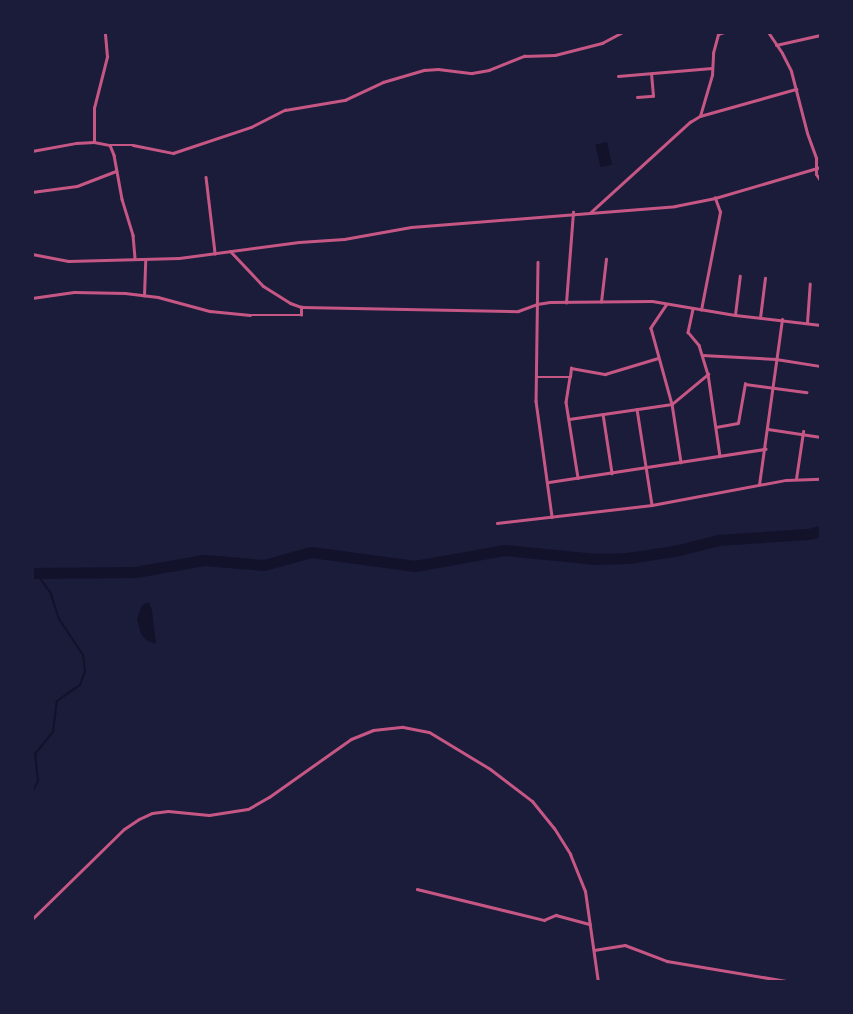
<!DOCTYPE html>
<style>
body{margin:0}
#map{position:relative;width:853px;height:1014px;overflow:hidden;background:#1b1b3a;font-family:"PT Sans",sans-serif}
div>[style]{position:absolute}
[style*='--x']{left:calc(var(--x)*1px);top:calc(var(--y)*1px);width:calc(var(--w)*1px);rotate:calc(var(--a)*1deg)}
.water>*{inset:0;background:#12122b;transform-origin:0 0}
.stream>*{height:2px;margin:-1px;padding:0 1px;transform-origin:1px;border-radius:1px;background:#12122b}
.river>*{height:11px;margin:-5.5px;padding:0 5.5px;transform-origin:5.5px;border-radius:5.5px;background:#12122b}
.minor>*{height:2.5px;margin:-1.25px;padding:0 1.25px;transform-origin:1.25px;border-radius:1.25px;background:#c65784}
.tertiary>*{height:3px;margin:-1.5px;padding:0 1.5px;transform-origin:1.5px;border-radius:1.5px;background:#c65784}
span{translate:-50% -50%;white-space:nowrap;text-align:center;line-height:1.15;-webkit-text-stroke:4.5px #1b1b3a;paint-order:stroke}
.frame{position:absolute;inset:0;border:34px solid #1b1b3a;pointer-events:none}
</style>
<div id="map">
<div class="water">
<div style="left:607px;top:142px;width:23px;height:12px;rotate:77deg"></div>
<div style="clip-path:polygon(149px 602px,152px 611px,156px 644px,146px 640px,141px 634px,137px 619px,142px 605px)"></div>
</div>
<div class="stream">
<div style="--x:32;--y:792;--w:13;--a:-61"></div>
<div style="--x:38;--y:781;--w:27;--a:-96"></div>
<div style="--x:35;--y:754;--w:28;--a:-51"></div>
<div style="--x:53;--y:732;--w:31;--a:-83"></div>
<div style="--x:57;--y:701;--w:28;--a:-35"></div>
<div style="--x:80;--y:685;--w:15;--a:-70"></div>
<div style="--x:85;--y:671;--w:16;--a:-97"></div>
<div style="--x:83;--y:655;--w:43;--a:-123.7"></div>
<div style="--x:59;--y:619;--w:28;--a:-108"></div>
<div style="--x:50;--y:592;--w:24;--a:-126"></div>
</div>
<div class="river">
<div style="--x:32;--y:573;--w:103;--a:-0.6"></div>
<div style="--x:135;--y:572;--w:70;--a:-9.9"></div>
<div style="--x:204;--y:560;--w:60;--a:4.8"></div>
<div style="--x:264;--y:565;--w:49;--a:-15.5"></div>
<div style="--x:311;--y:552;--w:105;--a:7.7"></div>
<div style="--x:415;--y:566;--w:90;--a:-10.2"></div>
<div style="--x:504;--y:550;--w:92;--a:5.6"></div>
<div style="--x:596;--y:559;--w:32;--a:-2"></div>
<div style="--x:628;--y:558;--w:52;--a:-8.9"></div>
<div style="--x:679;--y:550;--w:40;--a:-14.4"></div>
<div style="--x:718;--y:540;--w:90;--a:-3.8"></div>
<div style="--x:808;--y:534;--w:12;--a:-14"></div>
</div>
<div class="minor">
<div style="--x:776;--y:45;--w:45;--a:-12.8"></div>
<div style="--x:618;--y:76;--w:94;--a:-4.9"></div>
<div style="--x:637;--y:97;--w:16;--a:-4"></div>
<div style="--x:653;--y:96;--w:22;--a:-95"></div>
<div style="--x:700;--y:116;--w:43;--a:-73.7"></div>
<div style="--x:712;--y:75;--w:22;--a:-87"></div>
<div style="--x:713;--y:53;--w:20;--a:-75"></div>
<div style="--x:718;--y:34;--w:6;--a:-18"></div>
<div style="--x:94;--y:142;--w:34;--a:-90"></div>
<div style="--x:94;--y:108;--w:53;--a:-75.7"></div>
<div style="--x:107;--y:57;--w:25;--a:-95"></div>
<div style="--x:110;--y:145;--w:11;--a:68"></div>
<div style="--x:114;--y:155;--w:45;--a:79.7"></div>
<div style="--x:122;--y:199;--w:38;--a:73"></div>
<div style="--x:133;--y:235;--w:24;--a:85"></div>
<div style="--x:32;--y:151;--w:45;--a:-10.3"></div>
<div style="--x:76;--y:143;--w:18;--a:-3"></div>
<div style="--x:94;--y:142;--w:16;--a:11"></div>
<div style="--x:110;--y:145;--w:23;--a:0"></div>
<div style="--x:133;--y:145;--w:41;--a:11.3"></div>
<div style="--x:173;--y:153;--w:82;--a:-18.4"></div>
<div style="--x:251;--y:127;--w:38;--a:-27"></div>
<div style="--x:285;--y:110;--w:61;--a:-9.5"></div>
<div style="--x:345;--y:100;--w:42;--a:-25.3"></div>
<div style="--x:383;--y:82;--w:43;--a:-16.3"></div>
<div style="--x:424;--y:70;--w:14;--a:-4"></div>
<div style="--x:438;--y:69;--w:34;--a:7"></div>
<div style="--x:472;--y:73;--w:17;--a:-10"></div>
<div style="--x:489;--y:70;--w:38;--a:-22"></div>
<div style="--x:524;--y:56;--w:31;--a:-2"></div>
<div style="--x:555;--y:55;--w:49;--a:-14.3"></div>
<div style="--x:602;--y:43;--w:24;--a:-28"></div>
<div style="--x:206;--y:177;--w:77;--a:83.2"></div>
<div style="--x:32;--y:192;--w:45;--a:-7.6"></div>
<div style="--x:77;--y:186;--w:42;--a:-21"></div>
<div style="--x:591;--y:212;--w:134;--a:-42.3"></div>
<div style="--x:690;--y:122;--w:12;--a:-31"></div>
<div style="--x:700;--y:116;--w:100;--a:-15.7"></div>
<div style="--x:538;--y:262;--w:139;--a:90.8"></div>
<div style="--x:536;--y:401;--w:117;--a:82.1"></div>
<div style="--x:144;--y:296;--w:36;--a:-88"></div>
<div style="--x:32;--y:298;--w:42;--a:-8.1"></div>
<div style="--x:74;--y:292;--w:51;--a:1.1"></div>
<div style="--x:125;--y:293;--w:33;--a:7"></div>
<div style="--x:158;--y:297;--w:54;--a:15.1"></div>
<div style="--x:210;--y:311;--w:40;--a:5.7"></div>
<div style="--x:250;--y:315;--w:51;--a:0"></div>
<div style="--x:301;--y:315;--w:8;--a:-90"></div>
<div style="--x:601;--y:302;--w:43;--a:-83.4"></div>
<div style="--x:566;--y:303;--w:91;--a:-85.6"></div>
<div style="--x:667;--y:304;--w:29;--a:124"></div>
<div style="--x:651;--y:328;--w:79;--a:74.6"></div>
<div style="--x:672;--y:404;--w:59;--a:81.2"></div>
<div style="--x:693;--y:309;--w:24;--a:102"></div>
<div style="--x:688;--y:332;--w:17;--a:50"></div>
<div style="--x:699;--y:345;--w:30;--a:73"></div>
<div style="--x:708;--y:374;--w:83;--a:81.7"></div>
<div style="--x:701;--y:310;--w:100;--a:-79"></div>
<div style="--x:720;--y:212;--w:15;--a:-110"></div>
<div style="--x:735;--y:315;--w:39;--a:-83"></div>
<div style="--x:760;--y:318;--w:40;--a:-82.9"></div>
<div style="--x:807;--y:323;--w:39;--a:-86"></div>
<div style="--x:702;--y:355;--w:74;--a:3.1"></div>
<div style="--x:776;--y:359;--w:45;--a:9"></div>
<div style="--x:537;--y:377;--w:33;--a:0"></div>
<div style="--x:570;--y:377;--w:25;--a:99"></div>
<div style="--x:566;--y:402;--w:77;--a:81"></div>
<div style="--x:570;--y:377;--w:9;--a:-84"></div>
<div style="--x:571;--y:368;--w:35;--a:10"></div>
<div style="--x:605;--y:374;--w:55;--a:-16.8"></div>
<div style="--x:637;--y:409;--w:97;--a:81.1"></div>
<div style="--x:603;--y:414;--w:60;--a:81.3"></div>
<div style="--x:569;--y:419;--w:104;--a:-8.3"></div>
<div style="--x:672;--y:404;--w:47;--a:-39.8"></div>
<div style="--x:716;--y:427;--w:22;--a:-10"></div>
<div style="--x:738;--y:423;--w:40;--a:-80"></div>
<div style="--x:745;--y:384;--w:62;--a:7.5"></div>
<div style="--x:768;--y:429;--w:53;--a:8.7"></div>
<div style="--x:796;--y:479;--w:48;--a:-81.5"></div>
<div style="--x:549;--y:482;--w:219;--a:-8.7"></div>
<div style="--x:759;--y:485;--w:167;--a:-82.1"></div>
<div style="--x:497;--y:523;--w:156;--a:-6.6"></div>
<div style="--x:652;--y:505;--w:136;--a:-10.6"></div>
<div style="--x:786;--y:480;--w:34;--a:-2"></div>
<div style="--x:417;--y:889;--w:131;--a:13.7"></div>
<div style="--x:544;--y:920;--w:13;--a:-23"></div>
<div style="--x:556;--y:915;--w:35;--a:15"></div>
<div style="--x:594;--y:950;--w:31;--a:-9"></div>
<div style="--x:625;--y:945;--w:45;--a:20.9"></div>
<div style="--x:667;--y:961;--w:128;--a:9.5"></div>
</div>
<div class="tertiary">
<div style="--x:768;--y:32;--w:25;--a:56"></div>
<div style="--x:782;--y:53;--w:20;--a:63"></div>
<div style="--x:791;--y:71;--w:64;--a:75.5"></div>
<div style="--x:807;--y:133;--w:27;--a:70"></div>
<div style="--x:816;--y:158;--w:16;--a:90"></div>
<div style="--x:816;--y:174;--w:7;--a:56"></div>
<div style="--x:230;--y:251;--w:48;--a:46.7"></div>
<div style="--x:263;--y:286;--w:32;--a:32"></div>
<div style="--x:290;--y:303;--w:12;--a:20"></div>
<div style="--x:301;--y:307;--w:217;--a:1.1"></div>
<div style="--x:518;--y:311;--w:20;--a:-20"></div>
<div style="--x:537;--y:304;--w:13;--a:-9"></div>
<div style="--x:550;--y:302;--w:102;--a:-0.6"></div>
<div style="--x:652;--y:301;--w:84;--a:9.6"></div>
<div style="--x:735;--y:315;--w:86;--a:6.7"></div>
<div style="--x:32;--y:254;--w:37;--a:11"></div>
<div style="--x:68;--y:261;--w:111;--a:-1.5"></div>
<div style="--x:179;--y:258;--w:121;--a:-7.6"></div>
<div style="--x:299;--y:242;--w:45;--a:-3.8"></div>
<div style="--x:344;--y:239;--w:68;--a:-10.2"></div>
<div style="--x:411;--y:227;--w:265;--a:-4.5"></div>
<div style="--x:675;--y:206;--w:41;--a:-11.3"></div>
<div style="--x:715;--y:198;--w:109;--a:-16.4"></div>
<div style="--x:32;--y:919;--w:129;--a:-44.4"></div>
<div style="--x:124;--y:829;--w:18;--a:-34"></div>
<div style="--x:139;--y:819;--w:14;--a:-25"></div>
<div style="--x:152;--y:813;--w:16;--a:-7"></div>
<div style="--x:168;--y:811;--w:41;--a:5.6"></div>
<div style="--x:209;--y:815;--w:39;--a:-9"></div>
<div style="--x:248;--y:809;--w:24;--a:-30"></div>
<div style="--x:269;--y:797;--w:100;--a:-35.3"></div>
<div style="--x:351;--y:739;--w:24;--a:-22"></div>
<div style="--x:373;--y:730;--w:30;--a:-6"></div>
<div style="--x:403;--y:727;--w:26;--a:11"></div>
<div style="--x:429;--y:732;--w:71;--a:31.2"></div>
<div style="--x:490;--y:769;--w:53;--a:37.3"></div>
<div style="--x:532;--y:801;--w:35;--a:51"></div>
<div style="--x:554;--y:828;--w:31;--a:58"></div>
<div style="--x:570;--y:854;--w:40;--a:68"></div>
<div style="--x:585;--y:891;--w:92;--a:81.9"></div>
</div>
<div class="frame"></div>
</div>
